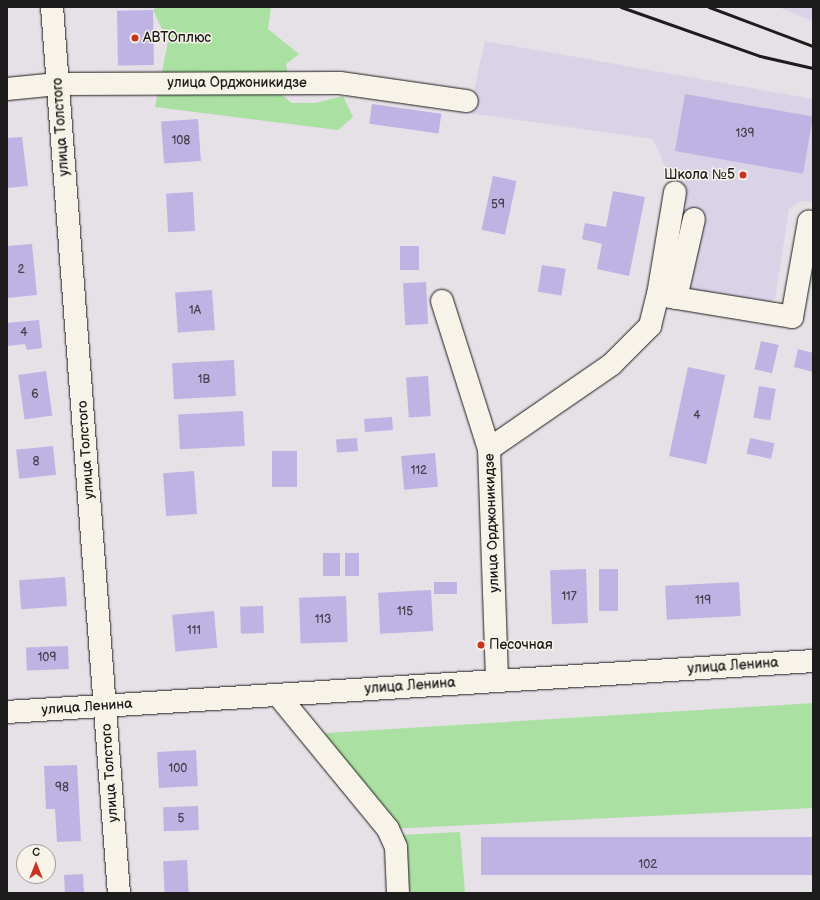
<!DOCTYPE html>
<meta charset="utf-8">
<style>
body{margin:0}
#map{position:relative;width:820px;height:900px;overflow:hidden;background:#e6e0e7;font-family:"Balsamiq Sans",sans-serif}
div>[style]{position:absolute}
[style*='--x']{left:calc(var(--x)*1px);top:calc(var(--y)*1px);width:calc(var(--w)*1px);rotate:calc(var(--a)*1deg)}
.built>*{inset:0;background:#dad2e6}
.green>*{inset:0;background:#abe0a3}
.building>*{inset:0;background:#bfb3e4;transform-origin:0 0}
.roads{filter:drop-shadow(0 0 1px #1c1c1c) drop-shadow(0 0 1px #1c1c1c)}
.minor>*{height:22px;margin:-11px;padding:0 11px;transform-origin:11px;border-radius:11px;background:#f7f3e8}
.rail>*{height:3px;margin:-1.5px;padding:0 1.5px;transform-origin:1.5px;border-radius:1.5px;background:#1c1c1c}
.dots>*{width:11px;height:11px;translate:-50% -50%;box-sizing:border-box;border:2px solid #f7f3e8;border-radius:50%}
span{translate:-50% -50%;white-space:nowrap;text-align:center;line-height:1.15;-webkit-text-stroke:3px #f7f3e8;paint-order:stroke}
.number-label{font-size:12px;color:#45424e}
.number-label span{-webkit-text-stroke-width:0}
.poi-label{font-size:14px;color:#1c1c1c}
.left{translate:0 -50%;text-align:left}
.right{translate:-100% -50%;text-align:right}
.street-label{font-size:14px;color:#1c1c1c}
.frame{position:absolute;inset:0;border:8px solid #1c1c1c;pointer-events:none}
.north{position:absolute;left:16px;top:844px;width:40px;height:40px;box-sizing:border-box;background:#f7f3e8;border:1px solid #9f9d96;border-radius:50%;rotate:0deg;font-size:11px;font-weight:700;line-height:16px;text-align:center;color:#1c1c1c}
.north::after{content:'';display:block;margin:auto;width:14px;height:18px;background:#c8321e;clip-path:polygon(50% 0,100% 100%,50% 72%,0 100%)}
</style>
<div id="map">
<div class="built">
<div style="clip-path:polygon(778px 7px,813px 7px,813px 21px)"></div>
<div style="clip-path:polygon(485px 41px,813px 99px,813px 202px,801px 201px,789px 209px,775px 298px,762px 308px,665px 290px,680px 184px,665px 166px,653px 139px,469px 113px)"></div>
</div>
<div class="green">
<div style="clip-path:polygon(157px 7px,271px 7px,268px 29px,299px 54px,286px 64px,289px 82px,278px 92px,292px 103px,315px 103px,343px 96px,353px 117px,338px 130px,155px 107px,168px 42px,153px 10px)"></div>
<div style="clip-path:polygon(813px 703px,813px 808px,388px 829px,310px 734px)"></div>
<div style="clip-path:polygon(460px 832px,465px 893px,412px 893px,406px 886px,401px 835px)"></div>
</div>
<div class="building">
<div style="left:153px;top:10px;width:55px;height:36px;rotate:89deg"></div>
<div style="left:685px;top:94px;width:130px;height:58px;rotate:10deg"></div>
<div style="left:372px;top:104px;width:70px;height:20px;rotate:8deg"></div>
<div style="left:198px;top:119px;width:42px;height:37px;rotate:86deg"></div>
<div style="clip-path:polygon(22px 137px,28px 186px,7px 188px,7px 138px)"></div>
<div style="left:493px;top:176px;width:24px;height:55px;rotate:12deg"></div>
<div style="clip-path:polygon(613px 191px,645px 197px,629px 276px,597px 269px,602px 244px,582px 239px,585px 223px,606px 227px)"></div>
<div style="left:193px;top:192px;width:39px;height:27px;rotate:87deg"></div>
<div style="clip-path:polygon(32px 244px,37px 295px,7px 298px,7px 246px)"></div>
<div style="left:400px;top:246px;width:19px;height:24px"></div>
<div style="left:542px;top:265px;width:24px;height:27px;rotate:9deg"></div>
<div style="left:426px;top:282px;width:42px;height:23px;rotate:87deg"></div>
<div style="left:212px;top:290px;width:40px;height:37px;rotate:86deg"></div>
<div style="clip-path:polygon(39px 320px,42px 348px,27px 350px,25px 344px,7px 346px,7px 323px)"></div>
<div style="left:761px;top:341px;width:18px;height:29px;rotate:13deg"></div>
<div style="clip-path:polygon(798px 349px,813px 353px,813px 372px,794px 367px)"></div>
<div style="left:234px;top:360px;width:36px;height:62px;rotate:87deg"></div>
<div style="left:688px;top:367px;width:38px;height:91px;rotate:12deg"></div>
<div style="left:46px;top:371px;width:45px;height:28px;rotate:82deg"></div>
<div style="left:428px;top:376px;width:40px;height:22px;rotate:86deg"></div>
<div style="left:759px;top:386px;width:17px;height:32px;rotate:10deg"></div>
<div style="left:243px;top:411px;width:35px;height:65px;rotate:87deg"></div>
<div style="left:392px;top:417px;width:13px;height:28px;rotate:86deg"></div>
<div style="left:357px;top:438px;width:13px;height:21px;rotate:86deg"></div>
<div style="left:750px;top:438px;width:25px;height:16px;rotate:12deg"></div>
<div style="left:53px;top:446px;width:29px;height:37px;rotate:84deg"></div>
<div style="left:297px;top:451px;width:36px;height:25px;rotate:90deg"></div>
<div style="left:435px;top:453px;width:34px;height:34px;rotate:85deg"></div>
<div style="left:194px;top:471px;width:43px;height:31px;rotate:86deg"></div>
<div style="left:323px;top:553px;width:17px;height:23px"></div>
<div style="left:345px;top:553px;width:14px;height:23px"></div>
<div style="left:586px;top:569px;width:54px;height:36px;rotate:88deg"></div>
<div style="left:599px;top:569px;width:19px;height:42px"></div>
<div style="left:65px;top:577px;width:29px;height:46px;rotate:86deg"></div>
<div style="left:457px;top:582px;width:12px;height:23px;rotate:90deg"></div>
<div style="left:739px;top:582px;width:34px;height:74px;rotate:87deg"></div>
<div style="left:431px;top:590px;width:41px;height:53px;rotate:87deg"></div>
<div style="left:346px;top:596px;width:46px;height:47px;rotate:88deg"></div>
<div style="left:263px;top:606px;width:27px;height:23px;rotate:88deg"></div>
<div style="left:214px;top:611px;width:37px;height:42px;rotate:85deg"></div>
<div style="left:68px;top:646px;width:23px;height:42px;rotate:88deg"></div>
<div style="left:196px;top:750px;width:36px;height:39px;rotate:87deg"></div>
<div style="clip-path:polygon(77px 765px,81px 841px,57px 842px,55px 809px,46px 809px,44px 766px)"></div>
<div style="left:198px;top:806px;width:24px;height:35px;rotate:88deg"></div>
<div style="left:813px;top:837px;width:38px;height:332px;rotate:90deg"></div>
<div style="left:187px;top:860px;width:33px;height:24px;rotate:87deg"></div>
<div style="left:83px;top:874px;width:19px;height:19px;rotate:87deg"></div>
</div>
<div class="roads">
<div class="minor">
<div style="--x:52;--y:7;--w:889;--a:85.68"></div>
<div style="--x:7;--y:89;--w:51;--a:-5.6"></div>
<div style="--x:58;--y:84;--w:282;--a:-0.2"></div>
<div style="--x:340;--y:83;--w:128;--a:8.1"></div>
<div style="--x:658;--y:295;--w:136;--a:9.3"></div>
<div style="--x:792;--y:317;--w:97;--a:-79.9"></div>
<div style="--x:809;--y:222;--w:4;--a:0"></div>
<div style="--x:676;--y:298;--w:81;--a:-77.2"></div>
<div style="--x:442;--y:301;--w:155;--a:72.4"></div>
<div style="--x:489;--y:449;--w:232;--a:88"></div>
<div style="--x:489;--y:449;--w:150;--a:-34.6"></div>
<div style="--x:612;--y:364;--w:54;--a:-45"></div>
<div style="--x:650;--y:326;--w:32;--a:-76"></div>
<div style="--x:658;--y:295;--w:104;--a:-80.6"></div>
<div style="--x:278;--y:695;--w:173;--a:50.6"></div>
<div style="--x:388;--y:829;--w:20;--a:66"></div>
<div style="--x:396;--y:847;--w:46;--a:87.5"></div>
<div style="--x:7;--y:712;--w:808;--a:-3.62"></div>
</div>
</div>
<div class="rail">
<div style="--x:621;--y:7;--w:147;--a:19.4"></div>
<div style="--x:760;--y:56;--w:54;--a:12.8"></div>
<div style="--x:709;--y:7;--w:111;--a:20.6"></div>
</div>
<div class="dots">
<div style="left:135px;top:38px;background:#c8321e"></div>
<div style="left:743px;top:175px;background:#c8321e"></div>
<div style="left:481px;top:645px;background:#c8321e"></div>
</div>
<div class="number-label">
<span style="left:745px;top:134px">139</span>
<span style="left:181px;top:141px">108</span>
<span style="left:498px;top:205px">59</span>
<span style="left:21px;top:270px">2</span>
<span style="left:195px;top:311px">1А</span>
<span style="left:24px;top:333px">4</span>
<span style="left:204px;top:380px">1В</span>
<span style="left:35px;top:395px">6</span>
<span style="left:697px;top:416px">4</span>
<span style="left:36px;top:462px">8</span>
<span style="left:419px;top:471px">112</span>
<span style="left:569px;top:597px">117</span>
<span style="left:703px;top:601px">119</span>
<span style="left:405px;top:612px">115</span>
<span style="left:323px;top:620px">113</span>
<span style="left:194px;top:631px">111</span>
<span style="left:47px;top:658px">109</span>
<span style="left:178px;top:769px">100</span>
<span style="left:62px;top:788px">98</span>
<span style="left:181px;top:819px">5</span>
<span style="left:648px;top:865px">102</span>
</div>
<div class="poi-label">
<span class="left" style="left:143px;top:38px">АВТОплюс</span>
<span class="right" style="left:735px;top:175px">Школа №5</span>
<span class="left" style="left:489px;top:645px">Песочная</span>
</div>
<div class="street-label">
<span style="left:237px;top:83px">улица Орджоникидзе</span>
<span style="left:61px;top:127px;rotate:-94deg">улица Толстого</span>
<span style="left:86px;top:450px;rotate:-94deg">улица Толстого</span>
<span style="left:492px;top:523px;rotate:-92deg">улица Орджоникидзе</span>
<span style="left:733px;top:666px;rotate:-4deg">улица Ленина</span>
<span style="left:410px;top:686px;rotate:-4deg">улица Ленина</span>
<span style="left:87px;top:707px;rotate:-4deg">улица Ленина</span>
<span style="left:110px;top:773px;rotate:-94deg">улица Толстого</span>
</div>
<div class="frame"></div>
<div class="north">С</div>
</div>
